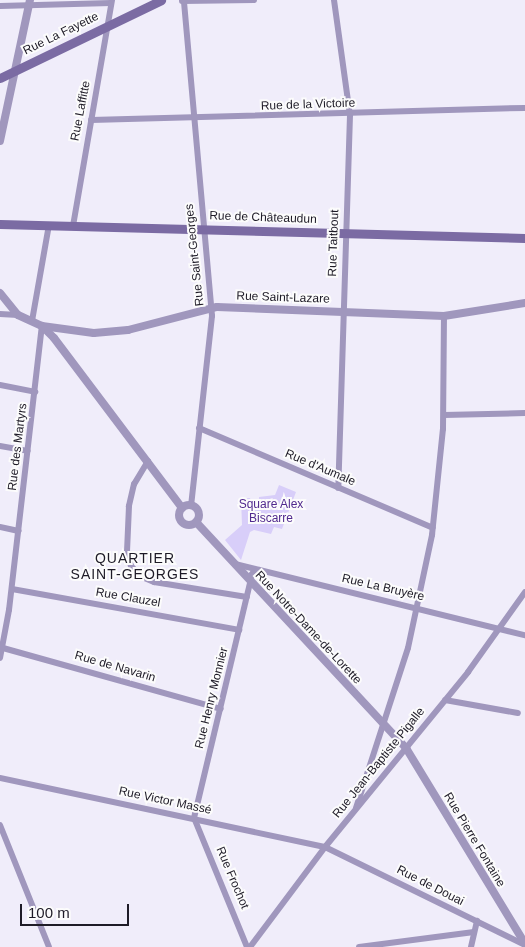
<!DOCTYPE html>
<meta charset="utf-8">
<style>
body{margin:0}
#map{position:relative;width:525px;height:947px;overflow:hidden;background:#f0edfa;font-family:Helvetica,sans-serif}
div>[style]{position:absolute}
[style*='--x']{left:calc(var(--x)*1px);top:calc(var(--y)*1px);width:calc(var(--w)*1px);rotate:calc(var(--a)*1deg)}
.green>*{inset:0;background:#d8cef9}
.minor>*{height:6px;margin:-3px;padding:0 3px;transform-origin:3px;border-radius:3px;background:#a097bd}
.tertiary>*{height:8px;margin:-4px;padding:0 4px;transform-origin:4px;border-radius:4px;background:#a097bd}
.tertiary>.ring{margin:-4px;padding:0;box-sizing:content-box;background:none;border:8px solid #a097bd;border-radius:50%}
.secondary>*{height:9px;margin:-4.5px;padding:0 4.5px;transform-origin:4.5px;border-radius:4.5px;background:#7b6ba3}
span{translate:-50% -50%;white-space:nowrap;text-align:center;line-height:1.15;-webkit-text-stroke:4px #fcfcfc;paint-order:stroke}
.street-label{font-size:12px;color:#1e1b27}
.park-label{font-size:12px;color:#512a8e}
.neighbourhood-label{font-size:14px;color:#1e1b27;letter-spacing:1px}
.scale{position:absolute;left:20px;top:904px;width:109px;height:22px;box-sizing:border-box;border:2px solid #1e1b27;border-top:0;padding-left:6px;font-size:15px;line-height:18px;white-space:nowrap;color:#1e1b27;-webkit-text-stroke:4px #fcfcfc;paint-order:stroke}
</style>
<div id="map">
<div class="green">
<div style="clip-path:polygon(279px 485px,296px 492px,282px 529px,274px 527px,271px 534px,254px 530px,250px 532px,241px 560px,225px 540px,242px 525px,241px 498px,250px 498px,251px 502px,259px 500px,259px 497px,275px 495px)"></div>
</div>
<div class="minor">
<div style="--x:334;--y:0;--w:116;--a:82.1"></div>
<div style="--x:350;--y:115;--w:373;--a:91.8"></div>
<div style="--x:182;--y:1;--w:72;--a:-0.8"></div>
<div style="--x:184;--y:2;--w:315;--a:84.9"></div>
<div style="--x:212;--y:316;--w:190;--a:96.3"></div>
<div style="--x:0;--y:6;--w:111;--a:-1.5"></div>
<div style="--x:91;--y:120;--w:434;--a:-1.6"></div>
<div style="--x:73;--y:226;--w:229;--a:-80.2"></div>
<div style="--x:0;--y:314;--w:18;--a:3"></div>
<div style="--x:32;--y:321;--w:97;--a:-80"></div>
<div style="--x:0;--y:385;--w:36;--a:11"></div>
<div style="--x:444;--y:415;--w:81;--a:-1.4"></div>
<div style="--x:199;--y:428;--w:254;--a:23.1"></div>
<div style="--x:0;--y:446;--w:28;--a:10"></div>
<div style="--x:148;--y:461;--w:27;--a:121"></div>
<div style="--x:134;--y:484;--w:23;--a:103"></div>
<div style="--x:129;--y:506;--w:46;--a:92.5"></div>
<div style="--x:127;--y:552;--w:15;--a:74"></div>
<div style="--x:131;--y:566;--w:16;--a:45"></div>
<div style="--x:142;--y:577;--w:13;--a:23"></div>
<div style="--x:154;--y:582;--w:94;--a:9.2"></div>
<div style="--x:0;--y:527;--w:19;--a:12"></div>
<div style="--x:235;--y:564;--w:299;--a:13.8"></div>
<div style="--x:12;--y:589;--w:231;--a:10.2"></div>
<div style="--x:3;--y:648;--w:226;--a:15.6"></div>
<div style="--x:0;--y:658;--w:49;--a:-79.4"></div>
<div style="--x:9;--y:610;--w:286;--a:-83.4"></div>
<div style="--x:445;--y:700;--w:74;--a:10.1"></div>
<div style="--x:0;--y:778;--w:332;--a:12"></div>
<div style="--x:325;--y:847;--w:223;--a:26.1"></div>
<div style="--x:356;--y:808;--w:168;--a:-72"></div>
<div style="--x:408;--y:648;--w:116;--a:-78"></div>
<div style="--x:432;--y:535;--w:107;--a:-84.1"></div>
<div style="--x:443;--y:429;--w:113;--a:-89.5"></div>
<div style="--x:0;--y:825;--w:131;--a:68.1"></div>
<div style="--x:247;--y:947;--w:139;--a:-112.3"></div>
<div style="--x:194;--y:818;--w:251;--a:-76.6"></div>
<div style="--x:252;--y:574;--w:8;--a:-30"></div>
<div style="--x:250;--y:947;--w:125;--a:-53.1"></div>
<div style="--x:325;--y:847;--w:226;--a:-50.7"></div>
<div style="--x:468;--y:672;--w:98;--a:-54.5"></div>
<div style="--x:359;--y:947;--w:116;--a:-7.4"></div>
<div style="--x:471;--y:947;--w:27;--a:-77"></div>
</div>
<div class="tertiary">
<div style="--x:0;--y:141;--w:144;--a:-78"></div>
<div style="--x:0;--y:293;--w:28;--a:51"></div>
<div style="--x:18;--y:315;--w:26;--a:25"></div>
<div style="--x:42;--y:326;--w:17;--a:45"></div>
<div style="--x:54;--y:338;--w:213;--a:53"></div>
<div style="--x:42;--y:326;--w:52;--a:7.7"></div>
<div style="--x:94;--y:333;--w:34;--a:-5"></div>
<div style="--x:128;--y:330;--w:92;--a:-14.5"></div>
<div style="--x:217;--y:307;--w:227;--a:2.3"></div>
<div style="--x:444;--y:316;--w:82;--a:-9.1"></div>
<div class="ring" style="left:179px;top:505px;width:12px;height:12px"></div>
<div style="--x:196;--y:522;--w:309;--a:47.1"></div>
<div style="--x:406;--y:748;--w:229;--a:58.7"></div>
</div>
<div class="secondary">
<div style="--x:0;--y:78;--w:179;--a:-25.8"></div>
<div style="--x:0;--y:224;--w:525;--a:1.53"></div>
</div>
<div class="street-label">
<span style="left:61px;top:34px;rotate:-26deg">Rue La Fayette</span>
<span style="left:308px;top:105px;rotate:-2deg">Rue de la Victoire</span>
<span style="left:81px;top:111px;rotate:-79deg">Rue Laffitte</span>
<span style="left:263px;top:218px;rotate:2deg">Rue de Châteaudun</span>
<span style="left:334px;top:243px;rotate:-88deg">Rue Taitbout</span>
<span style="left:195px;top:255px;rotate:-96deg">Rue Saint-Georges</span>
<span style="left:283px;top:298px;rotate:2deg">Rue Saint-Lazare</span>
<span style="left:18px;top:447px;rotate:-83deg">Rue des Martyrs</span>
<span style="left:320px;top:468px;rotate:23deg">Rue d'Aumale</span>
<span style="left:383px;top:588px;rotate:13deg">Rue La Bruyère</span>
<span style="left:128px;top:598px;rotate:10deg">Rue Clauzel</span>
<span style="left:308px;top:628px;rotate:47deg">Rue Notre-Dame-de-Lorette</span>
<span style="left:115px;top:667px;rotate:16deg">Rue de Navarin</span>
<span style="left:212px;top:698px;rotate:-76deg">Rue Henry Monnier</span>
<span style="left:379px;top:763px;rotate:-51deg">Rue Jean-Baptiste Pigalle</span>
<span style="left:165px;top:801px;rotate:12deg">Rue Victor Massé</span>
<span style="left:474px;top:840px;rotate:59deg">Rue Pierre Fontaine</span>
<span style="left:232px;top:878px;rotate:67deg">Rue Frochot</span>
<span style="left:430px;top:886px;rotate:27deg">Rue de Douai</span>
</div>
<div class="park-label">
<span style="left:271px;top:512px">Square Alex<br>Biscarre</span>
</div>
<div class="neighbourhood-label">
<span style="left:135px;top:566px">QUARTIER<br>SAINT-GEORGES</span>
</div>
<div class="scale">100 m</div>
</div>
